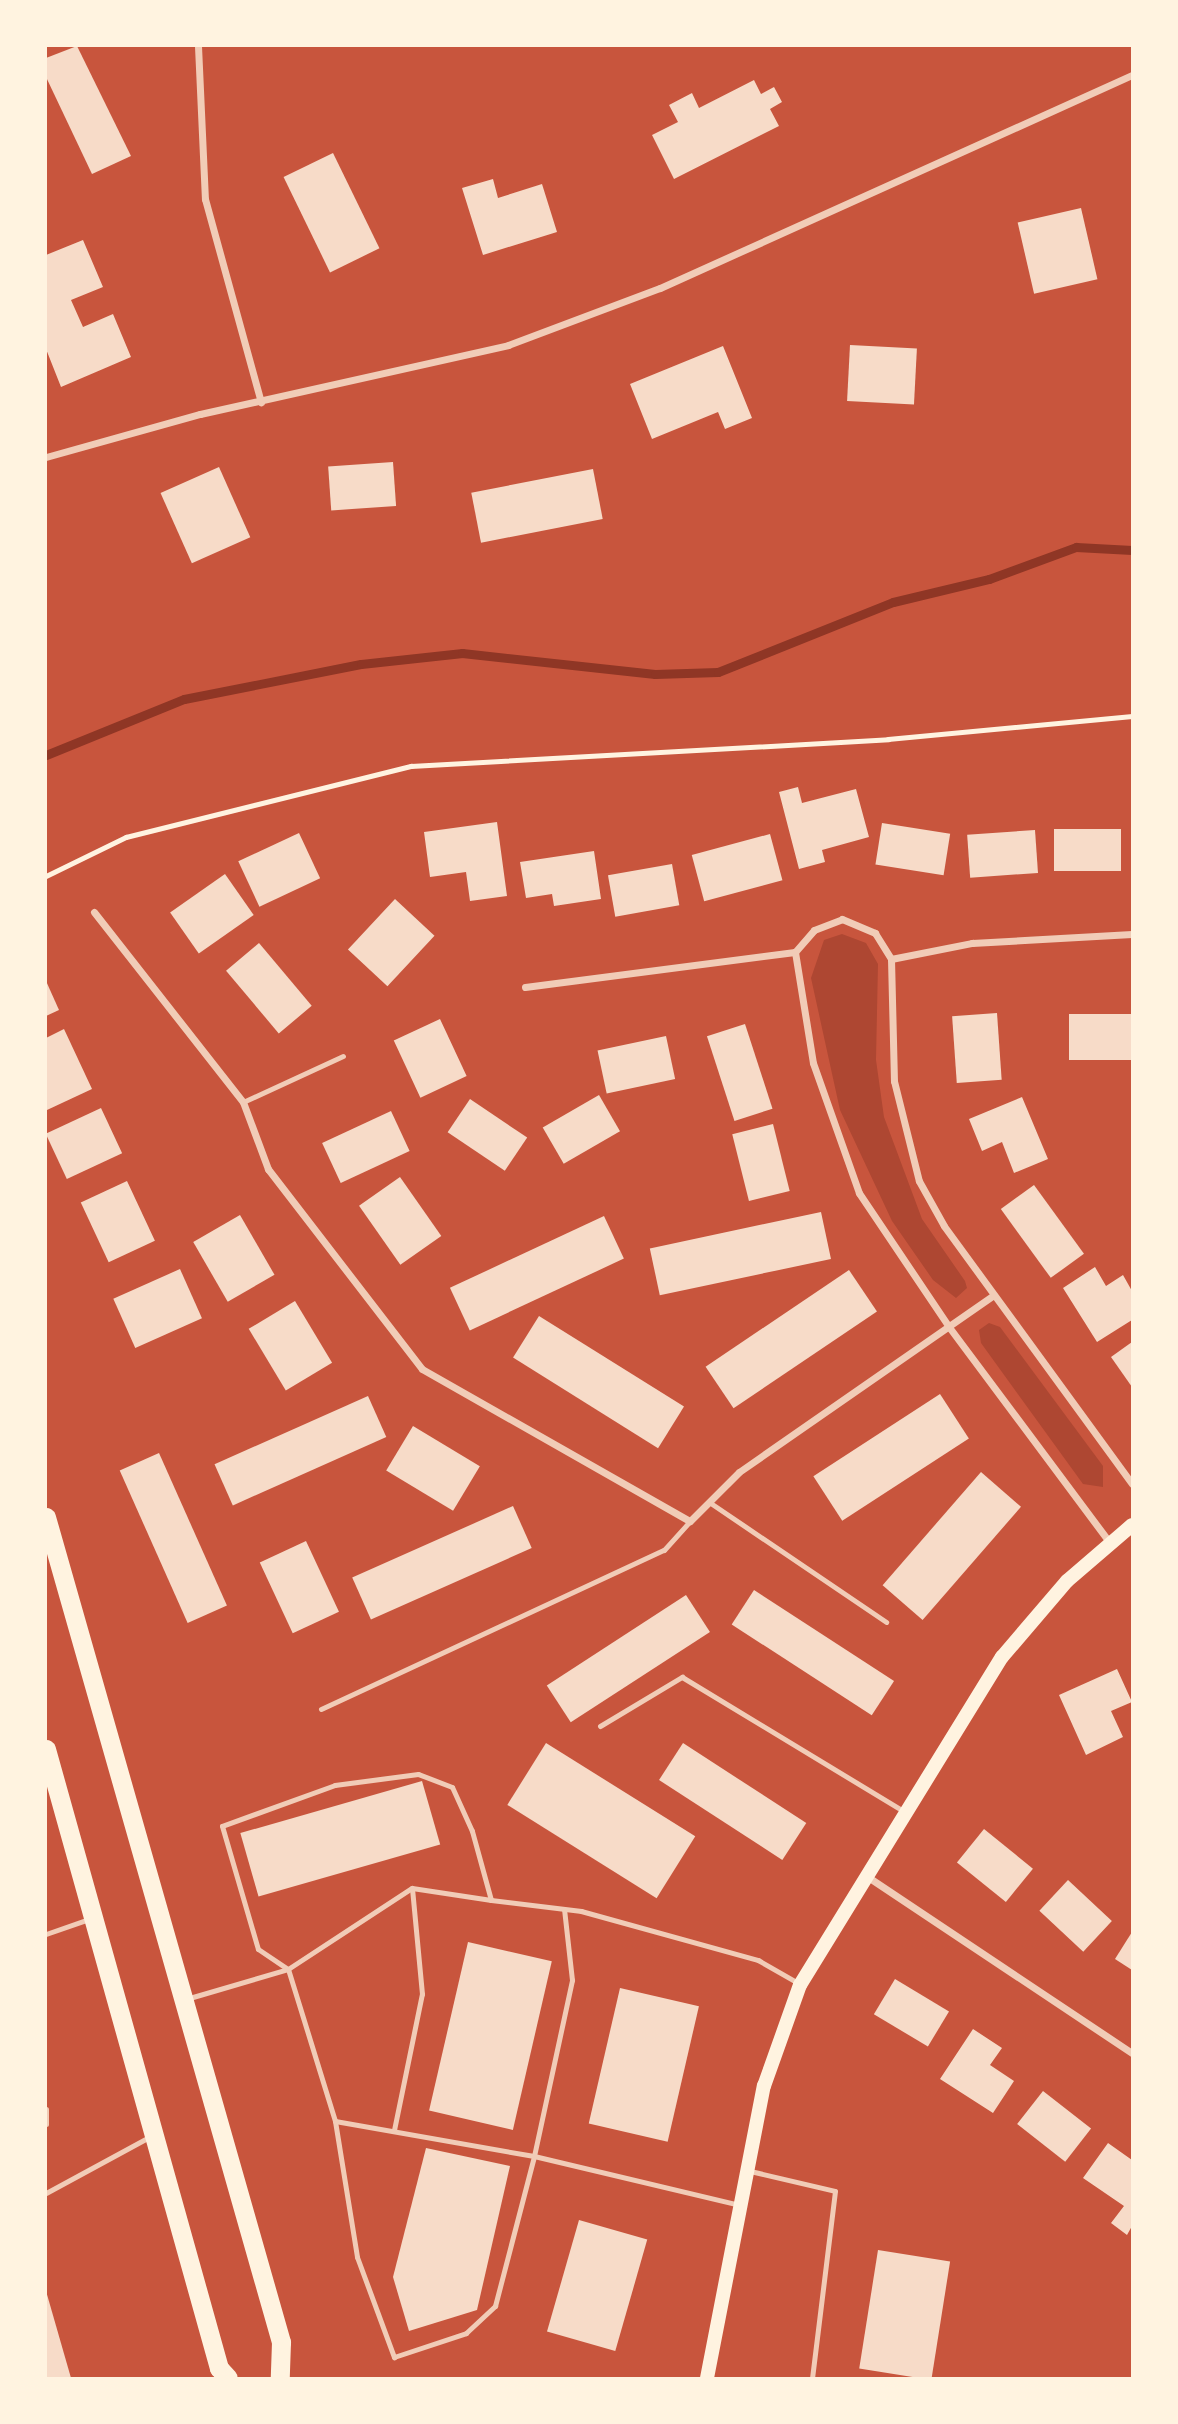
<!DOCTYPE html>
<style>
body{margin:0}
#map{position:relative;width:1178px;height:2424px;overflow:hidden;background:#c8553d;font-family:Signika,sans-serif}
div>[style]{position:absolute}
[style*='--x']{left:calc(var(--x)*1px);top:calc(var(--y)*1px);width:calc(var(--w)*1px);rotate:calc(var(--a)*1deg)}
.green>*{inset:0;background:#ae4732}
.stream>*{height:9px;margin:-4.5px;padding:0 4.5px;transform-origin:4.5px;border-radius:4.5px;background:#8f3625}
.building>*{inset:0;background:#f7dbc8;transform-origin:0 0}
.path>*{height:4.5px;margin:-2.25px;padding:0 2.25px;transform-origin:2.25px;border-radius:2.25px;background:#fff3e0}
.service>*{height:5px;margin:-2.5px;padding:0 2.5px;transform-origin:2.5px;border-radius:2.5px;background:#f1ccb7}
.minor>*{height:7px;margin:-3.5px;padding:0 3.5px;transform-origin:3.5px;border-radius:3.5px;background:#f1ccb7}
.secondary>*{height:14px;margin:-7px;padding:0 7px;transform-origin:7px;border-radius:7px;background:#fff3e0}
.trunk>*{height:19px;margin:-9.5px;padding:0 9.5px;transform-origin:9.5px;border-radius:9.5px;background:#fff3e0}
span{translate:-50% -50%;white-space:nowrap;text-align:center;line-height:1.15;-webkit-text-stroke:5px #fff3e0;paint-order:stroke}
.frame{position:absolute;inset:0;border:47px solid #fff3e0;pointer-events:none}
</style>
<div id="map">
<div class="green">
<div style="clip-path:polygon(842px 934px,866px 943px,878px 964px,876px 1060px,884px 1117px,922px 1219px,965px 1281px,967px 1288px,956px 1298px,933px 1280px,892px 1221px,840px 1110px,811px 978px,824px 940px)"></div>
<div style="clip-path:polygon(989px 1323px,1000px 1327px,1103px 1466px,1103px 1487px,1083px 1484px,981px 1343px,979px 1330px)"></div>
</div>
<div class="stream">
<div style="--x:46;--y:755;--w:149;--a:-22.1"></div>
<div style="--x:184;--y:699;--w:180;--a:-11.2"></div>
<div style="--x:361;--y:664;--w:102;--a:-6.2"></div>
<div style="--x:462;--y:653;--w:194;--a:6.2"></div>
<div style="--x:655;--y:674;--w:63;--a:-1.8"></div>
<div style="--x:718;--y:672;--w:188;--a:-21.8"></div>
<div style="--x:893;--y:602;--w:99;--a:-13.5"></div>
<div style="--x:989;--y:579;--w:93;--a:-20.2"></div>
<div style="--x:1076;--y:547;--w:56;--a:3.1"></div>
</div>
<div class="building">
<div style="clip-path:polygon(77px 46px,131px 156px,92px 174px,46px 77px,46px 58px)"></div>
<div style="clip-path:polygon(754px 80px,761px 94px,774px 87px,782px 102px,770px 109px,779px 126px,674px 179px,652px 135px,678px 122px,669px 105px,692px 93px,699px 108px)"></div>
<div style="left:333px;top:153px;width:106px;height:55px;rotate:64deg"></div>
<div style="clip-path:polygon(493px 179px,498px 198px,542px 184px,557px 232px,483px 255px,462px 188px)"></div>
<div style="left:1081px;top:208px;width:73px;height:65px;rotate:77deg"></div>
<div style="clip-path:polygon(83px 240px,103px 287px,71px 300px,83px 327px,113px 314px,131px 357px,61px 387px,46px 349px,46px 255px)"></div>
<div style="left:850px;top:345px;width:67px;height:56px;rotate:3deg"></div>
<div style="clip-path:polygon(723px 346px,752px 418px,725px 429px,718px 412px,652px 439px,630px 384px)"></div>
<div style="left:393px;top:462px;width:44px;height:65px;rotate:86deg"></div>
<div style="left:219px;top:467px;width:77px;height:64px;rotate:66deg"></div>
<div style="left:593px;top:469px;width:51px;height:124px;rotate:79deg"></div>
<div style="clip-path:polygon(798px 787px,802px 803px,856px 789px,869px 837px,822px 850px,825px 862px,799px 869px,779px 792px)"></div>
<div style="clip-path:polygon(497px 822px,507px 896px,470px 901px,466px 872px,430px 877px,424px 832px)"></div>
<div style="left:882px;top:823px;width:69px;height:42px;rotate:9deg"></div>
<div style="left:1054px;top:829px;width:67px;height:42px"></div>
<div style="left:1035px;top:830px;width:43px;height:68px;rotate:86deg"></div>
<div style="left:299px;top:833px;width:50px;height:67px;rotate:65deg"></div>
<div style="left:770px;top:834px;width:48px;height:81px;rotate:75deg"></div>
<div style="clip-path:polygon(594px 851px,601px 899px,554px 906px,552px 894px,526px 898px,520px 862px)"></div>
<div style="left:672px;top:864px;width:42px;height:65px;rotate:80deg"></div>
<div style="left:225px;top:874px;width:50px;height:67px;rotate:55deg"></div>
<div style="left:395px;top:899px;width:54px;height:69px;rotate:43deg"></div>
<div style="left:259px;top:943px;width:82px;height:43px;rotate:50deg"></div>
<div style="clip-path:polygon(46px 981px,59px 1010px,46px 1016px)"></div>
<div style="left:997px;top:1013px;width:67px;height:45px;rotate:86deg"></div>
<div style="left:1132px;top:1014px;width:46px;height:63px;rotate:90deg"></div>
<div style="left:440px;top:1019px;width:63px;height:51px;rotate:65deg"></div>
<div style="left:745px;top:1024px;width:89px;height:40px;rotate:72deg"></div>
<div style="clip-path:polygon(64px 1029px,92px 1089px,47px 1110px,46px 1038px)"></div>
<div style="left:666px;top:1036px;width:44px;height:70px;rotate:78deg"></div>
<div style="left:599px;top:1095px;width:42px;height:65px;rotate:60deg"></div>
<div style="clip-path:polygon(1022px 1097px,1048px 1159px,1014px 1173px,1002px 1142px,982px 1151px,969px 1119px)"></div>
<div style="left:470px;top:1099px;width:69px;height:40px;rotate:34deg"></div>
<div style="left:101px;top:1108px;width:50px;height:61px;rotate:65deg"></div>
<div style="left:391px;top:1111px;width:44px;height:76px;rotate:65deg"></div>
<div style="left:773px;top:1124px;width:69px;height:42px;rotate:76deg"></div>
<div style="left:400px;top:1177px;width:72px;height:50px;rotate:55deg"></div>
<div style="left:127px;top:1181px;width:66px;height:51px;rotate:65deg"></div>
<div style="left:1034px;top:1185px;width:85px;height:41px;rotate:54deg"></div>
<div style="left:821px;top:1212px;width:48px;height:175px;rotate:78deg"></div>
<div style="left:240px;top:1215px;width:69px;height:54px;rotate:60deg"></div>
<div style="left:604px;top:1216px;width:47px;height:170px;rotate:65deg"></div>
<div style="clip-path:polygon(1095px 1267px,1106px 1286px,1123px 1275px,1132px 1291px,1132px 1320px,1097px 1342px,1063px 1288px)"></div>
<div style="left:180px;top:1269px;width:54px;height:73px;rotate:66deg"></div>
<div style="left:849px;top:1270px;width:50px;height:173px;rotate:56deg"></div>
<div style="left:295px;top:1301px;width:72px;height:54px;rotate:59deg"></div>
<div style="left:539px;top:1316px;width:171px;height:49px;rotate:32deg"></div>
<div style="clip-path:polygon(1132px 1342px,1132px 1387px,1111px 1357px)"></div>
<div style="left:940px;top:1394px;width:53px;height:151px;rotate:57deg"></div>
<div style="left:368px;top:1396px;width:45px;height:168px;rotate:66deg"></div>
<div style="left:413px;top:1426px;width:78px;height:52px;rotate:31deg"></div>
<div style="left:159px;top:1453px;width:167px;height:43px;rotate:66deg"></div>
<div style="left:981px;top:1472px;width:53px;height:150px;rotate:41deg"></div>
<div style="left:513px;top:1506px;width:46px;height:176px;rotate:66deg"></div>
<div style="left:306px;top:1541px;width:78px;height:51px;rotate:65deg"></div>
<div style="left:754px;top:1590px;width:167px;height:41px;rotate:33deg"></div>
<div style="left:686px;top:1595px;width:44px;height:166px;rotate:57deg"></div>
<div style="clip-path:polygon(1117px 1669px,1132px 1702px,1111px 1711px,1123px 1737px,1086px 1755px,1059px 1695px)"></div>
<div style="left:546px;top:1743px;width:176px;height:73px;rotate:32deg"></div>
<div style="left:683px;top:1743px;width:147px;height:44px;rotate:33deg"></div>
<div style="left:422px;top:1781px;width:66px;height:189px;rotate:74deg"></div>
<div style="left:984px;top:1829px;width:63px;height:43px;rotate:39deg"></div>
<div style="left:1068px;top:1880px;width:60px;height:42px;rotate:43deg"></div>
<div style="clip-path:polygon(1132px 1932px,1132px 1970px,1115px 1959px)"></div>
<div style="left:468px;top:1942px;width:86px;height:173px;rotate:13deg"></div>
<div style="left:895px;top:1979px;width:63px;height:41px;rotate:31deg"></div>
<div style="left:620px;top:1988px;width:81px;height:139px;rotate:13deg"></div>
<div style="clip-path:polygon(973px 2029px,1002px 2048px,990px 2065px,1014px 2081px,993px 2113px,940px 2079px)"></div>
<div style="left:1043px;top:2091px;width:61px;height:42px;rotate:38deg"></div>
<div style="clip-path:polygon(1108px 2143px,1132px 2160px,1132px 2226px,1127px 2235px,1111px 2223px,1124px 2206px,1083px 2178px)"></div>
<div style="clip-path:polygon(426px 2148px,510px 2166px,477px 2310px,409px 2331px,393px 2277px)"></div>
<div style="left:579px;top:2220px;width:71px;height:116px;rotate:16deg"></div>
<div style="left:878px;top:2250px;width:73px;height:120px;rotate:9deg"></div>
<div style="clip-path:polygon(46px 2291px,71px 2378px,46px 2378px)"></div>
</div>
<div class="path">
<div style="--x:46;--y:876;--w:89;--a:-26"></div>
<div style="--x:126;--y:837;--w:294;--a:-14"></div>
<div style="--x:411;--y:766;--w:478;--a:-3.2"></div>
<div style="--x:888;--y:739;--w:245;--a:-5.4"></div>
</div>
<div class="service">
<div style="--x:243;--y:1102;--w:110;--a:-24.7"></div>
<div style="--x:709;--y:1502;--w:214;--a:34.1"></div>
<div style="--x:321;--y:1709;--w:378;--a:-24.9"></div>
<div style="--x:664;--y:1550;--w:39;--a:-48"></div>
<div style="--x:600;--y:1726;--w:96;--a:-30.9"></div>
<div style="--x:682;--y:1677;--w:258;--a:31.2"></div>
<div style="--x:491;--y:1900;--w:72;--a:-105.4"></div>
<div style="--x:472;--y:1831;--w:48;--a:-114.4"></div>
<div style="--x:452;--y:1787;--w:36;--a:-159"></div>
<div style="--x:418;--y:1774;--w:84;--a:172.5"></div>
<div style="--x:335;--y:1785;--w:120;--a:160.1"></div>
<div style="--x:222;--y:1826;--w:128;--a:73.7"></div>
<div style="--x:258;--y:1949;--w:36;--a:34"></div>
<div style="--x:288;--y:1969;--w:148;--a:-33.2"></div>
<div style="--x:412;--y:1888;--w:80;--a:8.6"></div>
<div style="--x:491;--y:1900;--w:91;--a:7"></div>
<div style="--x:581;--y:1911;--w:184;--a:15.5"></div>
<div style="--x:758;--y:1960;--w:46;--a:29.9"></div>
<div style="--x:46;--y:1934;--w:46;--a:-19.2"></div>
<div style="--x:186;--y:1999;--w:106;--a:-16.4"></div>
<div style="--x:288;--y:1969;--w:159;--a:72.8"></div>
<div style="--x:335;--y:2121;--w:138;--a:80.8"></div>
<div style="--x:357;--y:2257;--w:107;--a:69.7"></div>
<div style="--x:394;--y:2357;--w:76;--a:-18.4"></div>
<div style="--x:466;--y:2333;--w:40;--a:-43"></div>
<div style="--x:495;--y:2306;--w:155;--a:-75.4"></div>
<div style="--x:534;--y:2156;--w:211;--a:13.4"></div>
<div style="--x:46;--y:2109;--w:15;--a:90"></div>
<div style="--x:335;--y:2121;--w:202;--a:10"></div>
<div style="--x:534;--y:2156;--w:180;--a:-77.8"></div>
<div style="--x:572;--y:1980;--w:71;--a:-96.4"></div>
<div style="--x:394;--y:2130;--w:139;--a:-78.4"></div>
<div style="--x:422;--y:1994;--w:106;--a:-95.4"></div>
<div style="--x:750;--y:2171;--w:87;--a:13.2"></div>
<div style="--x:835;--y:2191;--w:188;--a:97"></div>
<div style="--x:46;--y:2193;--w:119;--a:-28.5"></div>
</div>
<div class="minor">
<div style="--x:198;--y:46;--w:153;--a:87.4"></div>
<div style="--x:205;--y:199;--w:211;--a:74.6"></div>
<div style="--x:46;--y:457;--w:160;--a:-15.6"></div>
<div style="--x:200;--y:414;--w:316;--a:-12.6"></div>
<div style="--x:508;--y:345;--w:162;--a:-20.6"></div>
<div style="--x:660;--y:288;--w:518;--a:-24.29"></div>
<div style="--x:94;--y:912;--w:241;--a:51.9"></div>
<div style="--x:243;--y:1102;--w:72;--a:69.5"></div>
<div style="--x:268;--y:1169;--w:252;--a:52.4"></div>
<div style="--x:422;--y:1369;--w:308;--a:29.6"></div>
<div style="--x:690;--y:1521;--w:69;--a:-45"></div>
<div style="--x:739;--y:1472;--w:310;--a:-34.8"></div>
<div style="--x:795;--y:952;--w:112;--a:80.8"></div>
<div style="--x:813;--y:1063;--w:138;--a:70.5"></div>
<div style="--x:859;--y:1193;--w:161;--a:56.1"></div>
<div style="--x:949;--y:1327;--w:269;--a:53.3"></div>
<div style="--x:891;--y:959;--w:83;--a:-11.2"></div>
<div style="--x:972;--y:943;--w:160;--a:-3.2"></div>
<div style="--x:525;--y:987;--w:272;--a:-7.4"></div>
<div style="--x:795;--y:952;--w:29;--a:-49"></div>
<div style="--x:814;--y:930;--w:30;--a:-21"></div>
<div style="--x:842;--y:919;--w:36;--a:23"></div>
<div style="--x:875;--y:933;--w:31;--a:58"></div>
<div style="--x:891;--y:959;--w:122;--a:88.6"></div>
<div style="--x:894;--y:1081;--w:103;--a:76"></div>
<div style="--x:919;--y:1181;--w:51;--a:60.9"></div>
<div style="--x:944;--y:1226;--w:319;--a:53.9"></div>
<div style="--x:865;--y:1875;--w:321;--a:33.7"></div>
</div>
<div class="secondary">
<div style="--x:707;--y:2378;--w:298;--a:-79"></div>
<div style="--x:764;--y:2086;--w:107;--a:-70.4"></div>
<div style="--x:800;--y:1985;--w:385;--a:-58.4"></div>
<div style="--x:1002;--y:1657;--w:100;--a:-49.5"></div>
<div style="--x:1067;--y:1581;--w:86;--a:-40.7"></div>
</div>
<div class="trunk">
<div style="--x:46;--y:1517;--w:858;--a:74.1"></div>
<div style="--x:281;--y:2342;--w:36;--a:92"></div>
<div style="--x:46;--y:1749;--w:643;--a:74.39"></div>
<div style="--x:219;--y:2368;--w:13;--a:48"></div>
</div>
<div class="frame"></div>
</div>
